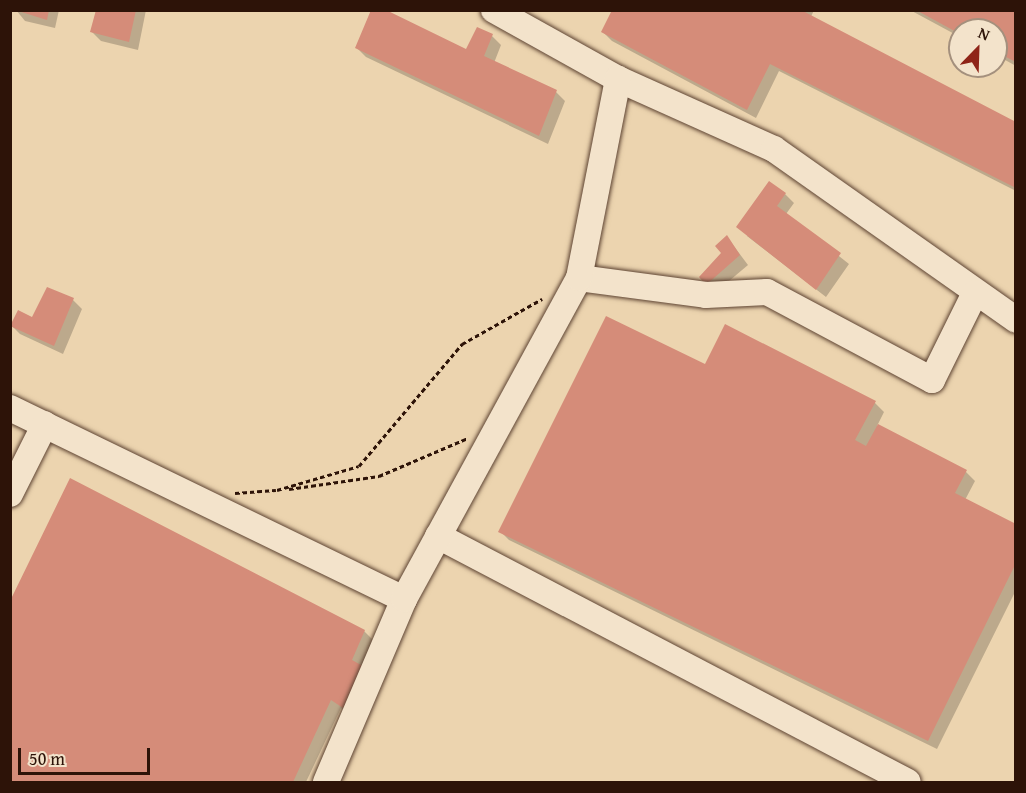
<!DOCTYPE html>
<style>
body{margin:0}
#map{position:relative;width:1026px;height:793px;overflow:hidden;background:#ecd4af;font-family:"Gentium Book Plus",serif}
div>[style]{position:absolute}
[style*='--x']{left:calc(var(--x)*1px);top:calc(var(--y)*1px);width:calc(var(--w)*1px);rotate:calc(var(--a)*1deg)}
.shadow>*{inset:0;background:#0003}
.building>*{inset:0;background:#d58c79}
.path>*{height:3px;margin-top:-1.5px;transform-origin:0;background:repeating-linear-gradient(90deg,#2d1308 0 4.5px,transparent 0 7.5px)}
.roads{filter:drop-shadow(0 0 2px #5d4332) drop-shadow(0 0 2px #5d4332)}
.minor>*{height:26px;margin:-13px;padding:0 13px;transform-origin:13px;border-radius:13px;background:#f3e3cb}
span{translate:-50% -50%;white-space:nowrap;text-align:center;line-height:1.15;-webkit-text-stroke:4.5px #f3e3cb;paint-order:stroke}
.frame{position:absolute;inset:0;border:12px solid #2d1308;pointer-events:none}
.north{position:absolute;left:948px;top:18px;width:60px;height:60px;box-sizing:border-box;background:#f3e3cb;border:2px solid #a4907d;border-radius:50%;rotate:23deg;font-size:16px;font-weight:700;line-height:24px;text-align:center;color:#2d1308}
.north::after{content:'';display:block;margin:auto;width:21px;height:27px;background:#8f2418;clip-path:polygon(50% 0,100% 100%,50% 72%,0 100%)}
.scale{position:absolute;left:18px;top:748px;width:132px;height:27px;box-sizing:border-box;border:3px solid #2d1308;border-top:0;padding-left:8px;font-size:18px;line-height:21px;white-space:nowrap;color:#2d1308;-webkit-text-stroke:4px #f3e3cb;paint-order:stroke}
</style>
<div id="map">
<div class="shadow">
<div style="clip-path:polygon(16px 10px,59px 10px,55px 28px,25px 21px)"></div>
<div style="clip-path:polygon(97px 10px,146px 10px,138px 50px,101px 41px,92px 32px)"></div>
<div style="clip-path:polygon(614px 10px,814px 10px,810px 19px,1016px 124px,1016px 191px,779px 71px,756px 118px,612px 41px,603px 32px)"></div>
<div style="clip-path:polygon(910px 10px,1016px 10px,1016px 66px,996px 55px,996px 30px,960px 30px,960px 37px)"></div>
<div style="clip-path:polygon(492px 36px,501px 45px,494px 63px,556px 92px,565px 101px,548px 144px,366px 57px,357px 48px,467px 51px)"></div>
<div style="clip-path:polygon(785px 194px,794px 203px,786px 214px,849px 264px,826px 297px,747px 236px)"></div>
<div style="clip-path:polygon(727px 237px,748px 265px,716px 292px,701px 277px,723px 253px)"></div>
<div style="clip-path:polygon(73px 300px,82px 309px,63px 354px,20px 334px,11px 325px,33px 319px)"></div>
<div style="clip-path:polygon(725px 326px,875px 403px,884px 412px,877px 426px,966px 472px,975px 481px,965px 500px,1016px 525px,1016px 590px,937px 749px,509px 540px,500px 531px,705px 366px)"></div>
<div style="clip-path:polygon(10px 605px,364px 631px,373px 640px,359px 720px,341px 708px,306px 782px,10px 782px)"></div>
</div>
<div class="building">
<div style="clip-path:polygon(15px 10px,49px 10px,47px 20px)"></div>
<div style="clip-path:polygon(96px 10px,136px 10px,129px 42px,90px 32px)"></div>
<div style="clip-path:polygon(371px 10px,386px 10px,466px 49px,477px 27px,493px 34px,484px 56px,557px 90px,539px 136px,355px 48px)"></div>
<div style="clip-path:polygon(612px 10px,801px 10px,1016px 122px,1016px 188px,770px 64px,747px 110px,601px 32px)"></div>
<div style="clip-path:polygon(916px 10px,1016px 10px,1016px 62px,996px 52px,996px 30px,960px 30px,960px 34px)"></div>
<div style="clip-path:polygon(769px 181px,786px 193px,777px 206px,841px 253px,816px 290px,736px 227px)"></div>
<div style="clip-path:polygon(727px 235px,740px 255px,706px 285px,699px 277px,721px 253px,715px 246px)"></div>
<div style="clip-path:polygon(47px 287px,74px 298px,54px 346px,10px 326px,18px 310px,32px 317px)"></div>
<div style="clip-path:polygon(606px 316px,705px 364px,725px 324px,876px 401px,855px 440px,866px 446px,878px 424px,967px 470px,955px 493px,1016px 524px,1016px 563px,928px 741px,498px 532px)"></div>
<div style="clip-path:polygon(70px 478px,365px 630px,352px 660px,370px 670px,349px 712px,331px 700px,293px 782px,10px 782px,10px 601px)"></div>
</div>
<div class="path">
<div style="--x:289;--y:489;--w:91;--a:-8.2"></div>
<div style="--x:379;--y:476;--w:97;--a:-23.1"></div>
<div style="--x:277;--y:490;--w:85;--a:-16.3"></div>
<div style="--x:359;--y:466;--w:160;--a:-49.8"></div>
<div style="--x:462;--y:344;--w:92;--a:-29.4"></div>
<div style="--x:235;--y:493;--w:41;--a:-4.2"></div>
</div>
<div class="roads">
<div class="minor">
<div style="--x:494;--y:10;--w:142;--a:29.1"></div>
<div style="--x:618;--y:79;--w:171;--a:24.2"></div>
<div style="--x:774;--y:149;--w:296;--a:35.2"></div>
<div style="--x:579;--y:278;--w:128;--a:7.6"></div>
<div style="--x:706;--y:295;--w:61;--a:-2.8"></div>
<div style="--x:767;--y:292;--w:187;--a:28.1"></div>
<div style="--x:932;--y:380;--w:97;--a:-63.7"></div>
<div style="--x:10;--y:408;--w:438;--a:25.9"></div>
<div style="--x:10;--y:494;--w:78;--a:-63.4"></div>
<div style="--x:438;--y:536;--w:530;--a:27.63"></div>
<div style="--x:326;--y:782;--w:199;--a:-66.9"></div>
<div style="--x:404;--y:599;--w:366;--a:-61.4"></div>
<div style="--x:579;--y:278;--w:203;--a:-78.9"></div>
</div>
</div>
<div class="frame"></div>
<div class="north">N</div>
<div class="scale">50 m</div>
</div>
